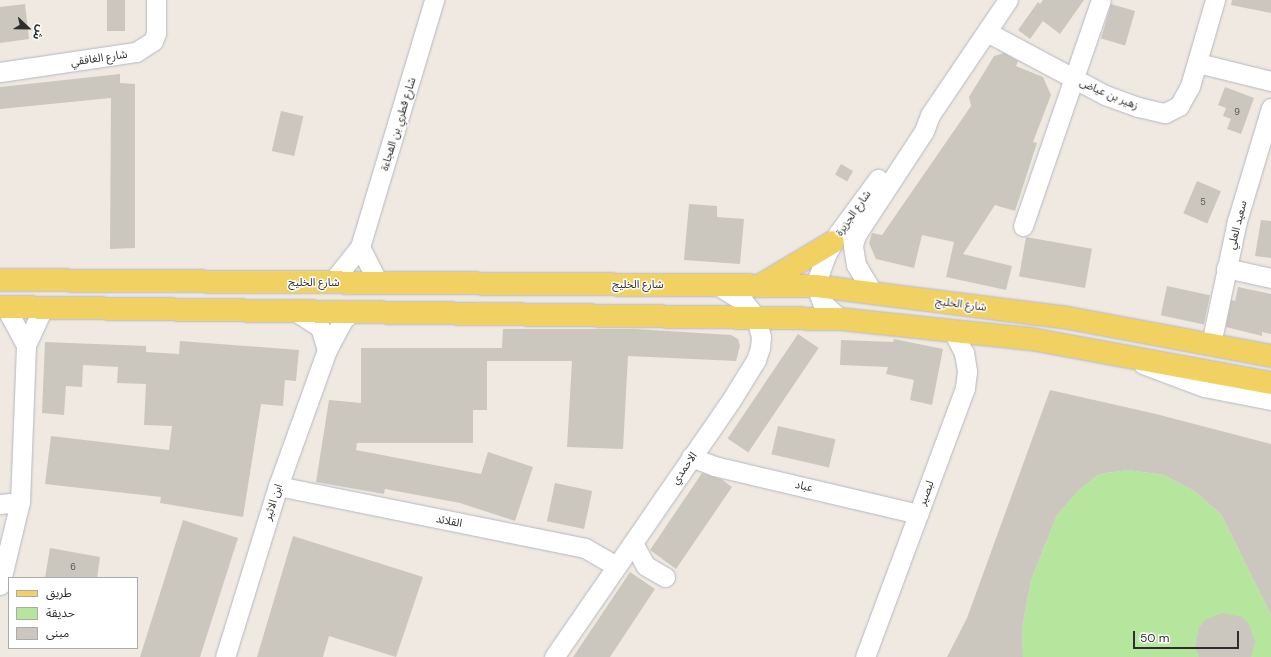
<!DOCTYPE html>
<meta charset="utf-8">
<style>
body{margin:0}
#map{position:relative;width:1271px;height:657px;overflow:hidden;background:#efe9e1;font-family:"DM Sans","Noto Sans Arabic",sans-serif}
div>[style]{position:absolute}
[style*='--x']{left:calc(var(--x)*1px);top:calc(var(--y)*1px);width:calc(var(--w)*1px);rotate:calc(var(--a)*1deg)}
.green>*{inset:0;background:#b6e59e}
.building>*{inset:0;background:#cbc7bf;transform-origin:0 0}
.roads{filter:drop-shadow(0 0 1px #b4b7c1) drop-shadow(0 0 1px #b4b7c1)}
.minor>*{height:19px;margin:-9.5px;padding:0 9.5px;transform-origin:9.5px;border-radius:9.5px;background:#fff}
.major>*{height:22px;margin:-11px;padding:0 11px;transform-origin:11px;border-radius:11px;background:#f2d163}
span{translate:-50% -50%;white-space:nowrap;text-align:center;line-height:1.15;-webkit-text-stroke:3px #fff;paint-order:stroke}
.number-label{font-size:9px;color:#555452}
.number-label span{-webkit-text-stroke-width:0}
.street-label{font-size:11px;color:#2e2e2e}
.legend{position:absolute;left:8px;top:577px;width:130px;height:72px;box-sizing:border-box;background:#fff;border:1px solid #ababab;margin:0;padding:5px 7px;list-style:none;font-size:12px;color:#2e2e2e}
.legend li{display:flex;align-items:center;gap:8px;height:20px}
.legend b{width:20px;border:1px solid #ababab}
.north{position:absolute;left:8px;top:8px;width:40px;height:40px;-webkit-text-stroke:3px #fff;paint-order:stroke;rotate:112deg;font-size:11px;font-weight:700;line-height:16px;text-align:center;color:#2e2e2e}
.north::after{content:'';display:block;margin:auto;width:14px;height:18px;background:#2e2e2e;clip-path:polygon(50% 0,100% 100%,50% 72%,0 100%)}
.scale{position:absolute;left:1133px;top:631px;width:106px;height:18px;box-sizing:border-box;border:2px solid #2e2e2e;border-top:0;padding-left:5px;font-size:12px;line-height:14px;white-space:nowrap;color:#2e2e2e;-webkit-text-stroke:3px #fff;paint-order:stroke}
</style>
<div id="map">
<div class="green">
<div style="clip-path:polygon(1128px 470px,1164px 475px,1194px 491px,1221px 514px,1271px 615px,1271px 657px,1023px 657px,1022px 628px,1031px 580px,1057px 515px,1080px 489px,1099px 474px)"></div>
</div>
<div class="building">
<div style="left:107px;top:0;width:18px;height:31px"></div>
<div style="clip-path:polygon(1043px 0,1084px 0,1060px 34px,1043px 21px,1030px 39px,1018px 30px,1038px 2px,1040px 4px)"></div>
<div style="clip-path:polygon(1232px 0,1271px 0,1271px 13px,1231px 5px)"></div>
<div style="clip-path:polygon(25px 4px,29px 39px,0 43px,0 7px)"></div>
<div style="left:1111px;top:4px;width:25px;height:36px;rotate:16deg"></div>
<div style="clip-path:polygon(1004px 53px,1018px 61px,1016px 66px,1043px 77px,1051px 95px,1033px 142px,1037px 143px,1015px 211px,995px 205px,963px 254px,1012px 266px,1006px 290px,946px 277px,954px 242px,922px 235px,914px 268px,876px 259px,869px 243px,872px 233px,882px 235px,971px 106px,969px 97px,994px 56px)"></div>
<div style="clip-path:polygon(120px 74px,120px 83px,135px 84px,135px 248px,110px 249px,111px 98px,0 109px,0 87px)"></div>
<div style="clip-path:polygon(1225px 87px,1254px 98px,1241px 134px,1227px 129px,1231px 119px,1223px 116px,1226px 108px,1218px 105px)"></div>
<div style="left:281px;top:111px;width:23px;height:41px;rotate:13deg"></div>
<div style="left:841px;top:164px;width:14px;height:12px;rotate:30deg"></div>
<div style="left:1197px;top:181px;width:26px;height:35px;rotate:23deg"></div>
<div style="clip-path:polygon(689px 204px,717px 206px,717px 217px,744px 219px,740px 264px,684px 260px)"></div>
<div style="clip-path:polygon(1261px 220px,1271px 221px,1271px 258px,1255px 256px)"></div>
<div style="left:1026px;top:237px;width:67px;height:40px;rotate:10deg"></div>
<div style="left:1167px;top:286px;width:44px;height:30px;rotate:12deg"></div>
<div style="clip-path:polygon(1238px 287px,1271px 294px,1271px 334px,1262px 332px,1262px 336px,1226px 327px,1231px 300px,1235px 301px)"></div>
<div style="clip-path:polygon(503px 329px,635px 329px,731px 335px,738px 339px,740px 346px,736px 361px,628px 356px,623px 449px,567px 447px,572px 361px,487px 361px,487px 410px,473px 410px,473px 443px,357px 443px,356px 450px,481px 474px,488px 452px,533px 467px,515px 521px,460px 503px,385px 489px,384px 494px,316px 482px,329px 400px,361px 403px,361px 348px,502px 348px)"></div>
<div style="left:798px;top:334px;width:25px;height:126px;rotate:34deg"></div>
<div style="clip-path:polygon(894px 339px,943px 349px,932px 405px,910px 400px,914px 380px,886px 374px,888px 367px,840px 365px,841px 340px,893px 342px)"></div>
<div style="clip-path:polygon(180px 341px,299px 350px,296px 381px,285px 380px,283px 406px,261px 404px,243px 517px,160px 503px,161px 497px,45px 484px,51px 436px,169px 450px,172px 426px,144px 425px,146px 384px,117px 383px,118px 367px,83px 365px,82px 387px,66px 386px,64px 415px,42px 413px,45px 342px,146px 346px,146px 352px,179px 354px)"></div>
<div style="clip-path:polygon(1050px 390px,1156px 414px,1271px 444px,1271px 615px,1221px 514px,1194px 491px,1164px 475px,1128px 470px,1099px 474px,1080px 489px,1057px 515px,1031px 580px,1022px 628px,1023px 657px,947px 657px,967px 618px)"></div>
<div style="left:778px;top:426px;width:59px;height:29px;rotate:13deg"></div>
<div style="clip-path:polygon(702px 473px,721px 479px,732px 487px,676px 569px,650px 550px)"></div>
<div style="left:555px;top:483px;width:38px;height:39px;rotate:12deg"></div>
<div style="clip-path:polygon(183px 520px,238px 538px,200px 657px,140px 657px)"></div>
<div style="clip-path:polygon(293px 536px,423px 577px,396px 657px,329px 636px,323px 657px,257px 657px)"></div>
<div style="clip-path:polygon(50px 548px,100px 557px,97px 578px,45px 578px)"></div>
<div style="clip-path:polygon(630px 572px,655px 589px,610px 657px,573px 657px)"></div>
<div style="clip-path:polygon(1223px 613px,1242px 617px,1249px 624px,1255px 642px,1251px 657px,1199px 657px,1195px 648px,1199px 628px,1205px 620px)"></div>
</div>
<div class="roads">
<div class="minor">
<div style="--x:987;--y:32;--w:134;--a:28.1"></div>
<div style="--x:1105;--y:95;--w:35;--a:20"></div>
<div style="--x:1138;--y:107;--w:28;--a:13"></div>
<div style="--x:1165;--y:113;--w:16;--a:-27"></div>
<div style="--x:1179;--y:106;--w:23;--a:-61"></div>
<div style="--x:1190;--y:86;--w:90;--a:-73.8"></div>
<div style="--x:1198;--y:63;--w:75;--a:13.9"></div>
<div style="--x:0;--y:72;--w:137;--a:-8.4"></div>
<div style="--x:136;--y:52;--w:20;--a:-33"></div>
<div style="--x:153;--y:41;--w:9;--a:-69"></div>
<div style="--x:156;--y:33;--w:33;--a:-90"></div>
<div style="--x:1023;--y:226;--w:239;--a:-71"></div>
<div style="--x:360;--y:247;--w:39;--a:63"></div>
<div style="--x:1226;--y:268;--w:46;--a:12.5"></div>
<div style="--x:332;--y:282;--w:45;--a:-51.3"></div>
<div style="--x:360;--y:247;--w:258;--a:-73.3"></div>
<div style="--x:873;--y:293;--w:33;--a:-121"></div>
<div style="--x:856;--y:265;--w:20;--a:-99"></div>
<div style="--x:853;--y:245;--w:10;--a:-73"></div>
<div style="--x:856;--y:235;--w:124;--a:-56.8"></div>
<div style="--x:924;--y:131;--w:17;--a:-69"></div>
<div style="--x:930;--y:115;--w:139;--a:-55.9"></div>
<div style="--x:6;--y:308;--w:42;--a:61.6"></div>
<div style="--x:295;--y:311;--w:30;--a:33"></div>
<div style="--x:320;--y:327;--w:24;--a:73"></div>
<div style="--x:840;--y:319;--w:25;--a:-137"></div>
<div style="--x:822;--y:302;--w:17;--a:-111"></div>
<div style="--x:816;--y:286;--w:9;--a:-77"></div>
<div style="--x:818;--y:277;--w:23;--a:-70"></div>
<div style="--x:826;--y:255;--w:26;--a:-61"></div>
<div style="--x:839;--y:232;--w:66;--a:-53.7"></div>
<div style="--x:1211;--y:344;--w:126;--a:-78.1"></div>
<div style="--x:1237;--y:221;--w:118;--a:-73.3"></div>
<div style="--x:1143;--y:364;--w:65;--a:20.7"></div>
<div style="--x:1204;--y:387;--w:68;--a:11"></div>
<div style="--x:691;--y:457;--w:25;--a:21"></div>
<div style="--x:714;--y:466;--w:210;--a:13.2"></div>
<div style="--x:278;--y:486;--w:313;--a:11.4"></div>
<div style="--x:585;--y:548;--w:36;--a:30"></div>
<div style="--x:0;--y:504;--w:20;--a:-6"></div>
<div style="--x:633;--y:543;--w:26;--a:61"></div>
<div style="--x:646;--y:566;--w:22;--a:30"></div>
<div style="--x:0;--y:585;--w:85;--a:-76.5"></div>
<div style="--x:20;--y:502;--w:157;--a:-87.8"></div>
<div style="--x:26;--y:345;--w:41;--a:-65.3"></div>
<div style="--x:225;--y:657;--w:179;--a:-72.8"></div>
<div style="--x:278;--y:486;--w:145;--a:-70.2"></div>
<div style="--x:327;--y:350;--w:34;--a:-62"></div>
<div style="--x:343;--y:320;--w:12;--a:-42"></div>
<div style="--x:554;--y:657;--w:310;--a:-55.4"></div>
<div style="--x:730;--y:402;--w:49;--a:-58.2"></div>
<div style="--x:756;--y:360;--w:13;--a:-72"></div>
<div style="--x:760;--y:348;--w:11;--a:-85"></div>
<div style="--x:761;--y:337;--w:21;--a:-104"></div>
<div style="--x:756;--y:317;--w:19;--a:-129"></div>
<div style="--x:744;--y:302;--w:34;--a:-148"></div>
<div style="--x:865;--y:657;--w:287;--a:-69.6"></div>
<div style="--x:965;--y:388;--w:17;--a:-83"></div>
<div style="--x:967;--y:371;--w:18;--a:-99"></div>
<div style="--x:964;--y:353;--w:27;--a:-117"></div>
</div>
<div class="major">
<div style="--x:0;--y:280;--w:816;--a:0.42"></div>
<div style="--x:816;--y:286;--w:249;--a:7.2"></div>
<div style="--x:1063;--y:317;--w:212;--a:10.6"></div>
<div style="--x:764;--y:283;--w:80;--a:-30.7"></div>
<div style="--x:0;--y:307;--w:840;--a:0.82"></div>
<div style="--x:840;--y:319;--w:192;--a:6"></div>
<div style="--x:1031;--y:339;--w:244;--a:10.4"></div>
</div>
</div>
<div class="number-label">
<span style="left:1237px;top:112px">9</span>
<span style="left:1203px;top:202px">5</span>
<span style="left:73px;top:567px">6</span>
</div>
<div class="street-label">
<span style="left:99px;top:58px;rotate:-8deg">شارع الغافقي</span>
<span style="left:1109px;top:94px;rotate:23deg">زهير بن عياض</span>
<span style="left:398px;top:124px;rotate:-73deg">شارع قطري بن الفجاءة</span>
<span style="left:853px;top:213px;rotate:-55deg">شارع الجزيرة</span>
<span style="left:1237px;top:225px;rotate:-76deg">سعيد العلي</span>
<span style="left:314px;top:282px">شارع الخليج</span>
<span style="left:638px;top:284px">شارع الخليج</span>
<span style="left:961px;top:304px;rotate:7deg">شارع الخليج</span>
<span style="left:684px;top:468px;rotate:-55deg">الاحمدي</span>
<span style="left:804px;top:486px;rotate:12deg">عباد</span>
<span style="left:926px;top:493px;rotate:-70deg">لبصير</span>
<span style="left:273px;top:502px;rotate:-72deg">ابن الاثير</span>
<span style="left:449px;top:521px;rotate:11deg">القلائد</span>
</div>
<ul class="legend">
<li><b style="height:5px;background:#f2d163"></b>طريق</li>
<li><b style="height:11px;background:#b6e59e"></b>حديقة</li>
<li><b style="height:11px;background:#cbc7bf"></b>مبنى</li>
</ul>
<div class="north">ش</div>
<div class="scale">50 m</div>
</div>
